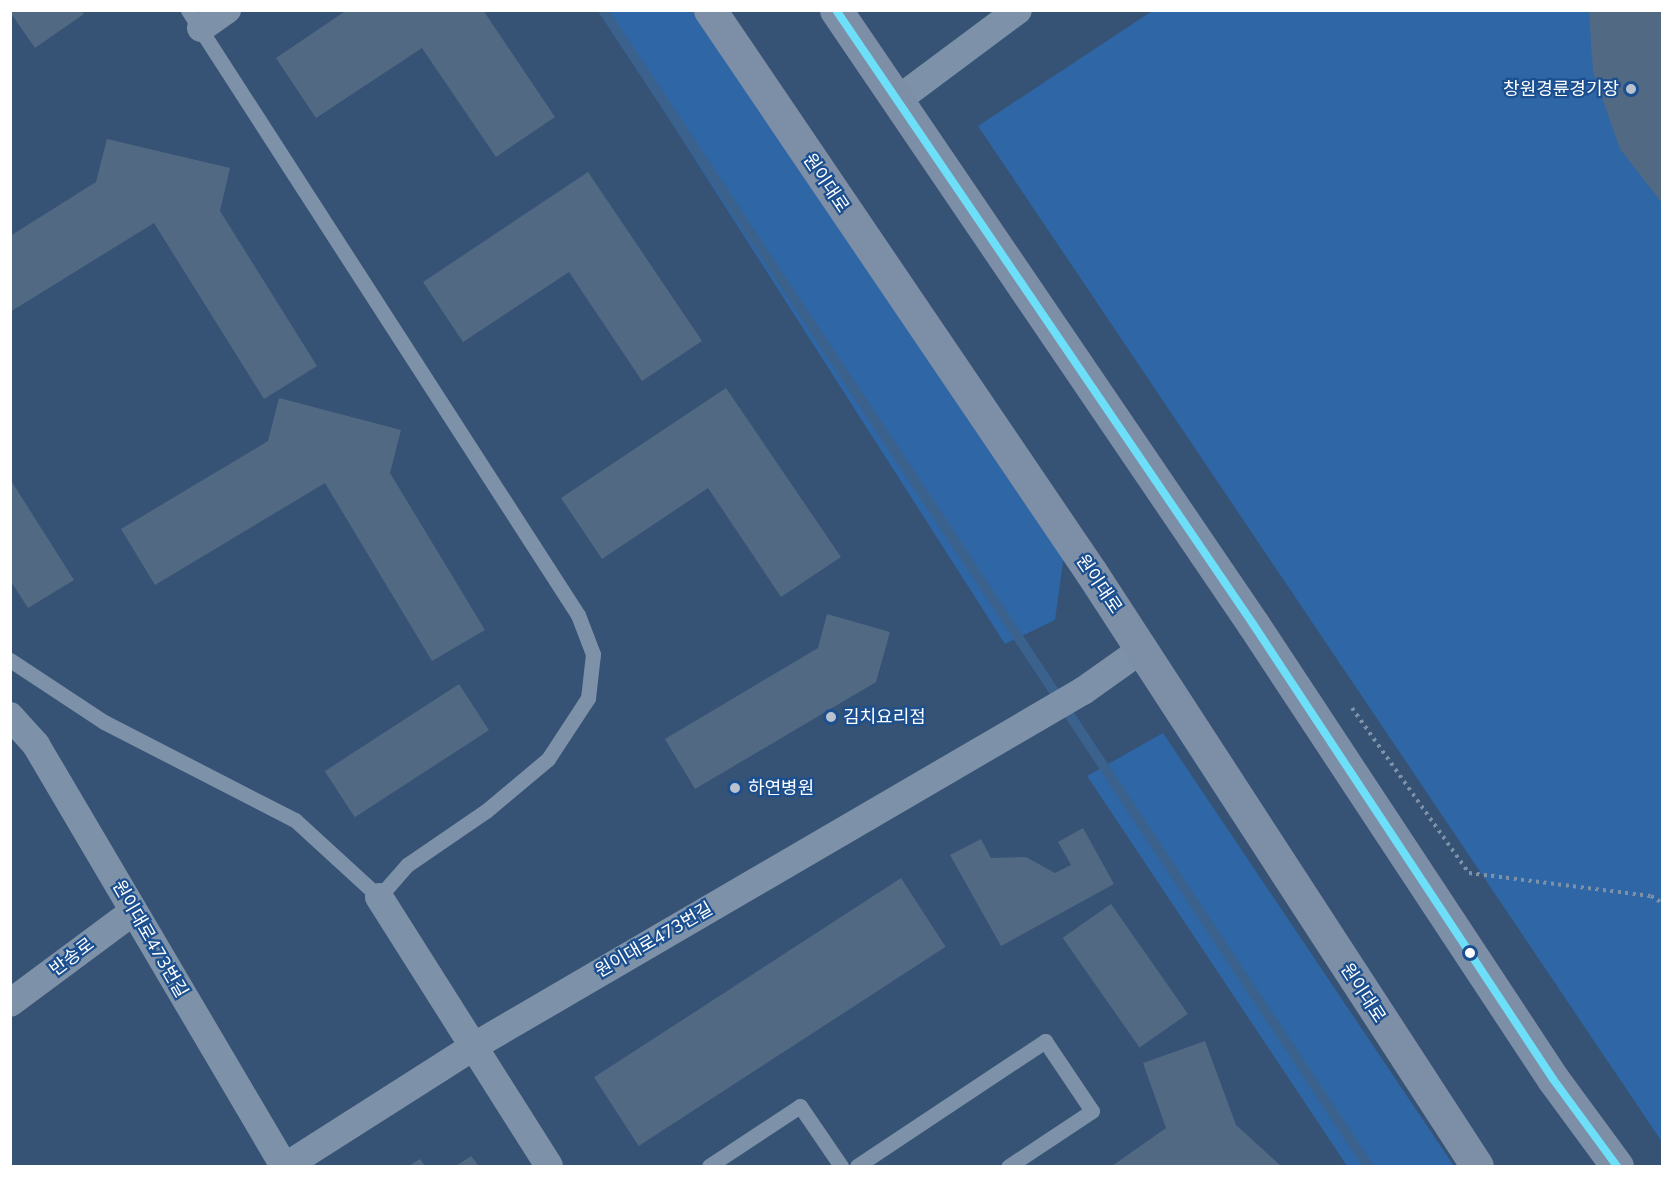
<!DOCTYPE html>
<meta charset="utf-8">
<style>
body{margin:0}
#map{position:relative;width:1673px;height:1177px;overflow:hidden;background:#365274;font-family:"Nunito Sans","Noto Sans KR",sans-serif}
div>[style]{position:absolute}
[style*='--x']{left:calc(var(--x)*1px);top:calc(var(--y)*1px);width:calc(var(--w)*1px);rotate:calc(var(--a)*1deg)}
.green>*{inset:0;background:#2f66a5}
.stream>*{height:10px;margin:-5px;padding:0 5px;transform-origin:5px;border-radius:5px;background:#3b618d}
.building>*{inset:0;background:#526984;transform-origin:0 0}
.path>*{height:4px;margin-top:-2px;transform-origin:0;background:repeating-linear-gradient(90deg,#7d92a8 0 3px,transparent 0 7.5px)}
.lane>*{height:15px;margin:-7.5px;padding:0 7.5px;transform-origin:7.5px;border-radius:7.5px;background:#7d92a8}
.street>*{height:28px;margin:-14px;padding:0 14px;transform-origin:14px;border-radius:14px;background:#7d92a8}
.primary>*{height:33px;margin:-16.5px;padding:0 16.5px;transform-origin:16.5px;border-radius:16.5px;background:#7d8ea7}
.bus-1>*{height:8px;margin:-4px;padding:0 4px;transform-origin:4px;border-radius:4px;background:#6ddff8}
.dots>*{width:16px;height:16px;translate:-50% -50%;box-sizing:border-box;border:3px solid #1b4f8f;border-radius:50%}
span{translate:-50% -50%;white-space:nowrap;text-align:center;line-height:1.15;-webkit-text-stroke:4.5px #1b4f8f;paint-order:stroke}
.poi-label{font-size:18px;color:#fff}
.right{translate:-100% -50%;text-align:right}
.left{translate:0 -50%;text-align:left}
.street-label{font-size:18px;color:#fff}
.frame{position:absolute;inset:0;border:12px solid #fff;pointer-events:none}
</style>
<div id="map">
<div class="green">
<div style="clip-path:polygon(600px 11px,695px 11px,1064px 555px,1055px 620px,1005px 644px)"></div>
<div style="clip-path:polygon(1152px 11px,1662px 11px,1662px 1142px,978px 126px)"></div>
<div style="clip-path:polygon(1163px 733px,1454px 1166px,1347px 1166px,1087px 776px)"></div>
</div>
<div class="stream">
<div style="--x:603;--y:10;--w:1386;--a:56.5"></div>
</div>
<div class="building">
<div style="clip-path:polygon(81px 10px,84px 14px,35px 48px,10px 12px)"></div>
<div style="clip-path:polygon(347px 10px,483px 10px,555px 117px,496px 157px,422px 48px,316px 118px,276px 58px)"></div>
<div style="clip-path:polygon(1589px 10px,1662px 10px,1662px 203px,1620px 149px,1593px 72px)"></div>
<div style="clip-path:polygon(107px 139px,230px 168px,220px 211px,317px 366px,264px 399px,154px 223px,10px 312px,10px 236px,96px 182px)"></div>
<div style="clip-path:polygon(588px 172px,702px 341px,642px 381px,569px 272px,463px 342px,423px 282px)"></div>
<div style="clip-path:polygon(726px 388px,841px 557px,781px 597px,708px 488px,602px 559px,561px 498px)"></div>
<div style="clip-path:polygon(279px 398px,401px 430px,390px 473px,485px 630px,432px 661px,325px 483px,155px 585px,121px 529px,268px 441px)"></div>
<div style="clip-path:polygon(10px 479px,74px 580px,28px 608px,10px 580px)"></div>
<div style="clip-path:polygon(827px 614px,890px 632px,876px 682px,695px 789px,665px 739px,818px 648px)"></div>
<div style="left:459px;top:684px;width:55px;height:160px;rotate:57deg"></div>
<div style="clip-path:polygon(1083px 828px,1114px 884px,1001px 946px,950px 855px,981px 839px,991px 858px,1026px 857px,1055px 873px,1071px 865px,1058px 842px)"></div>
<div style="left:901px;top:878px;width:82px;height:366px;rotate:57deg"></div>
<div style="left:1111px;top:904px;width:134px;height:59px;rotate:55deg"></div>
<div style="clip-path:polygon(1205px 1041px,1236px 1125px,1281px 1166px,1112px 1166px,1166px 1128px,1143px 1063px)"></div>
<div style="clip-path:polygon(471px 1156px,479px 1166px,456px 1166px)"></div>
<div style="clip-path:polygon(420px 1159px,425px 1166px,409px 1166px)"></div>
</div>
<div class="path">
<div style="--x:1352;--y:708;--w:202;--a:54.7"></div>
<div style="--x:1469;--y:873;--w:183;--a:7.2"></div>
<div style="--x:1651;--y:896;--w:13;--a:32"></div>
</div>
<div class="lane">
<div style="--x:10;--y:660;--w:113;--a:33.4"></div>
<div style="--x:104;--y:722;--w:215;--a:27.2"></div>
<div style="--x:295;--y:820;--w:114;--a:42.5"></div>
<div style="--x:379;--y:897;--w:43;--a:-48.8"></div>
<div style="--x:407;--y:865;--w:96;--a:-34.4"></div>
<div style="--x:486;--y:811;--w:81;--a:-40"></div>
<div style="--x:548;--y:759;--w:73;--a:-56.7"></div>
<div style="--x:588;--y:698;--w:44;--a:-83.5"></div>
<div style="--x:593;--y:654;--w:42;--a:-111"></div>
<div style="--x:578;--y:615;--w:720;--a:-122.81"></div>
<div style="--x:709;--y:1166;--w:109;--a:-33.4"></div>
<div style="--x:800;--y:1106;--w:73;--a:55.7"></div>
<div style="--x:857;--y:1166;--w:226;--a:-33.6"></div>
<div style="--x:1045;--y:1041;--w:84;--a:56.1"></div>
<div style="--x:1092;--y:1111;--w:100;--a:146.5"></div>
</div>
<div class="street">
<div style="--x:201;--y:28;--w:32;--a:-35"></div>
<div style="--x:896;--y:101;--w:152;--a:-36.7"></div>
<div style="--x:10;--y:716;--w:39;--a:48"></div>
<div style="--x:36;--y:745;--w:489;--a:59.5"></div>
<div style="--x:379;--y:897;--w:318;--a:57.7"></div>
<div style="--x:10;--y:1003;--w:154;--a:-36.6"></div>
<div style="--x:286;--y:1166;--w:219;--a:-32.5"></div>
<div style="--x:471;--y:1048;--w:709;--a:-30.26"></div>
<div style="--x:1083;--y:691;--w:72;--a:-35.4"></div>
</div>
<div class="primary">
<div style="--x:710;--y:10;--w:679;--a:55.87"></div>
<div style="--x:1091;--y:572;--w:708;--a:56.98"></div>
<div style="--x:836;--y:10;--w:742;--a:55.82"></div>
<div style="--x:1253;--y:624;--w:545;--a:56.6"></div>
<div style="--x:1553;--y:1079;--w:108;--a:53.7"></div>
</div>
<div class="bus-1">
<div style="--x:836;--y:10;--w:742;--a:55.82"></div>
<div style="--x:1253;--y:624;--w:545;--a:56.6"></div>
<div style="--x:1553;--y:1079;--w:108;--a:53.7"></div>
</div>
<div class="dots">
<div style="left:1631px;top:89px;background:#b9c2ce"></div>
<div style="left:831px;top:717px;background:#b9c2ce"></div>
<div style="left:735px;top:788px;background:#b9c2ce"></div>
<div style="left:1470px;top:953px;background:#fff"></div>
</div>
<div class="poi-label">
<span class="right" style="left:1619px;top:89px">창원경륜경기장</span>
<span class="left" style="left:843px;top:717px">김치요리점</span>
<span class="left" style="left:748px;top:788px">하연병원</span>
</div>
<div class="street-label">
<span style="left:826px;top:183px;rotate:56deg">원이대로</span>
<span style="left:1099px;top:584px;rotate:56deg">원이대로</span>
<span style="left:150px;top:939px;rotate:60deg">원이대로473번길</span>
<span style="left:654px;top:940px;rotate:-30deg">원이대로473번길</span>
<span style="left:72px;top:957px;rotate:-37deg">반송로</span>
<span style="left:1363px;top:993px;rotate:57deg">원이대로</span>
</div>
<div class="frame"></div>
</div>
